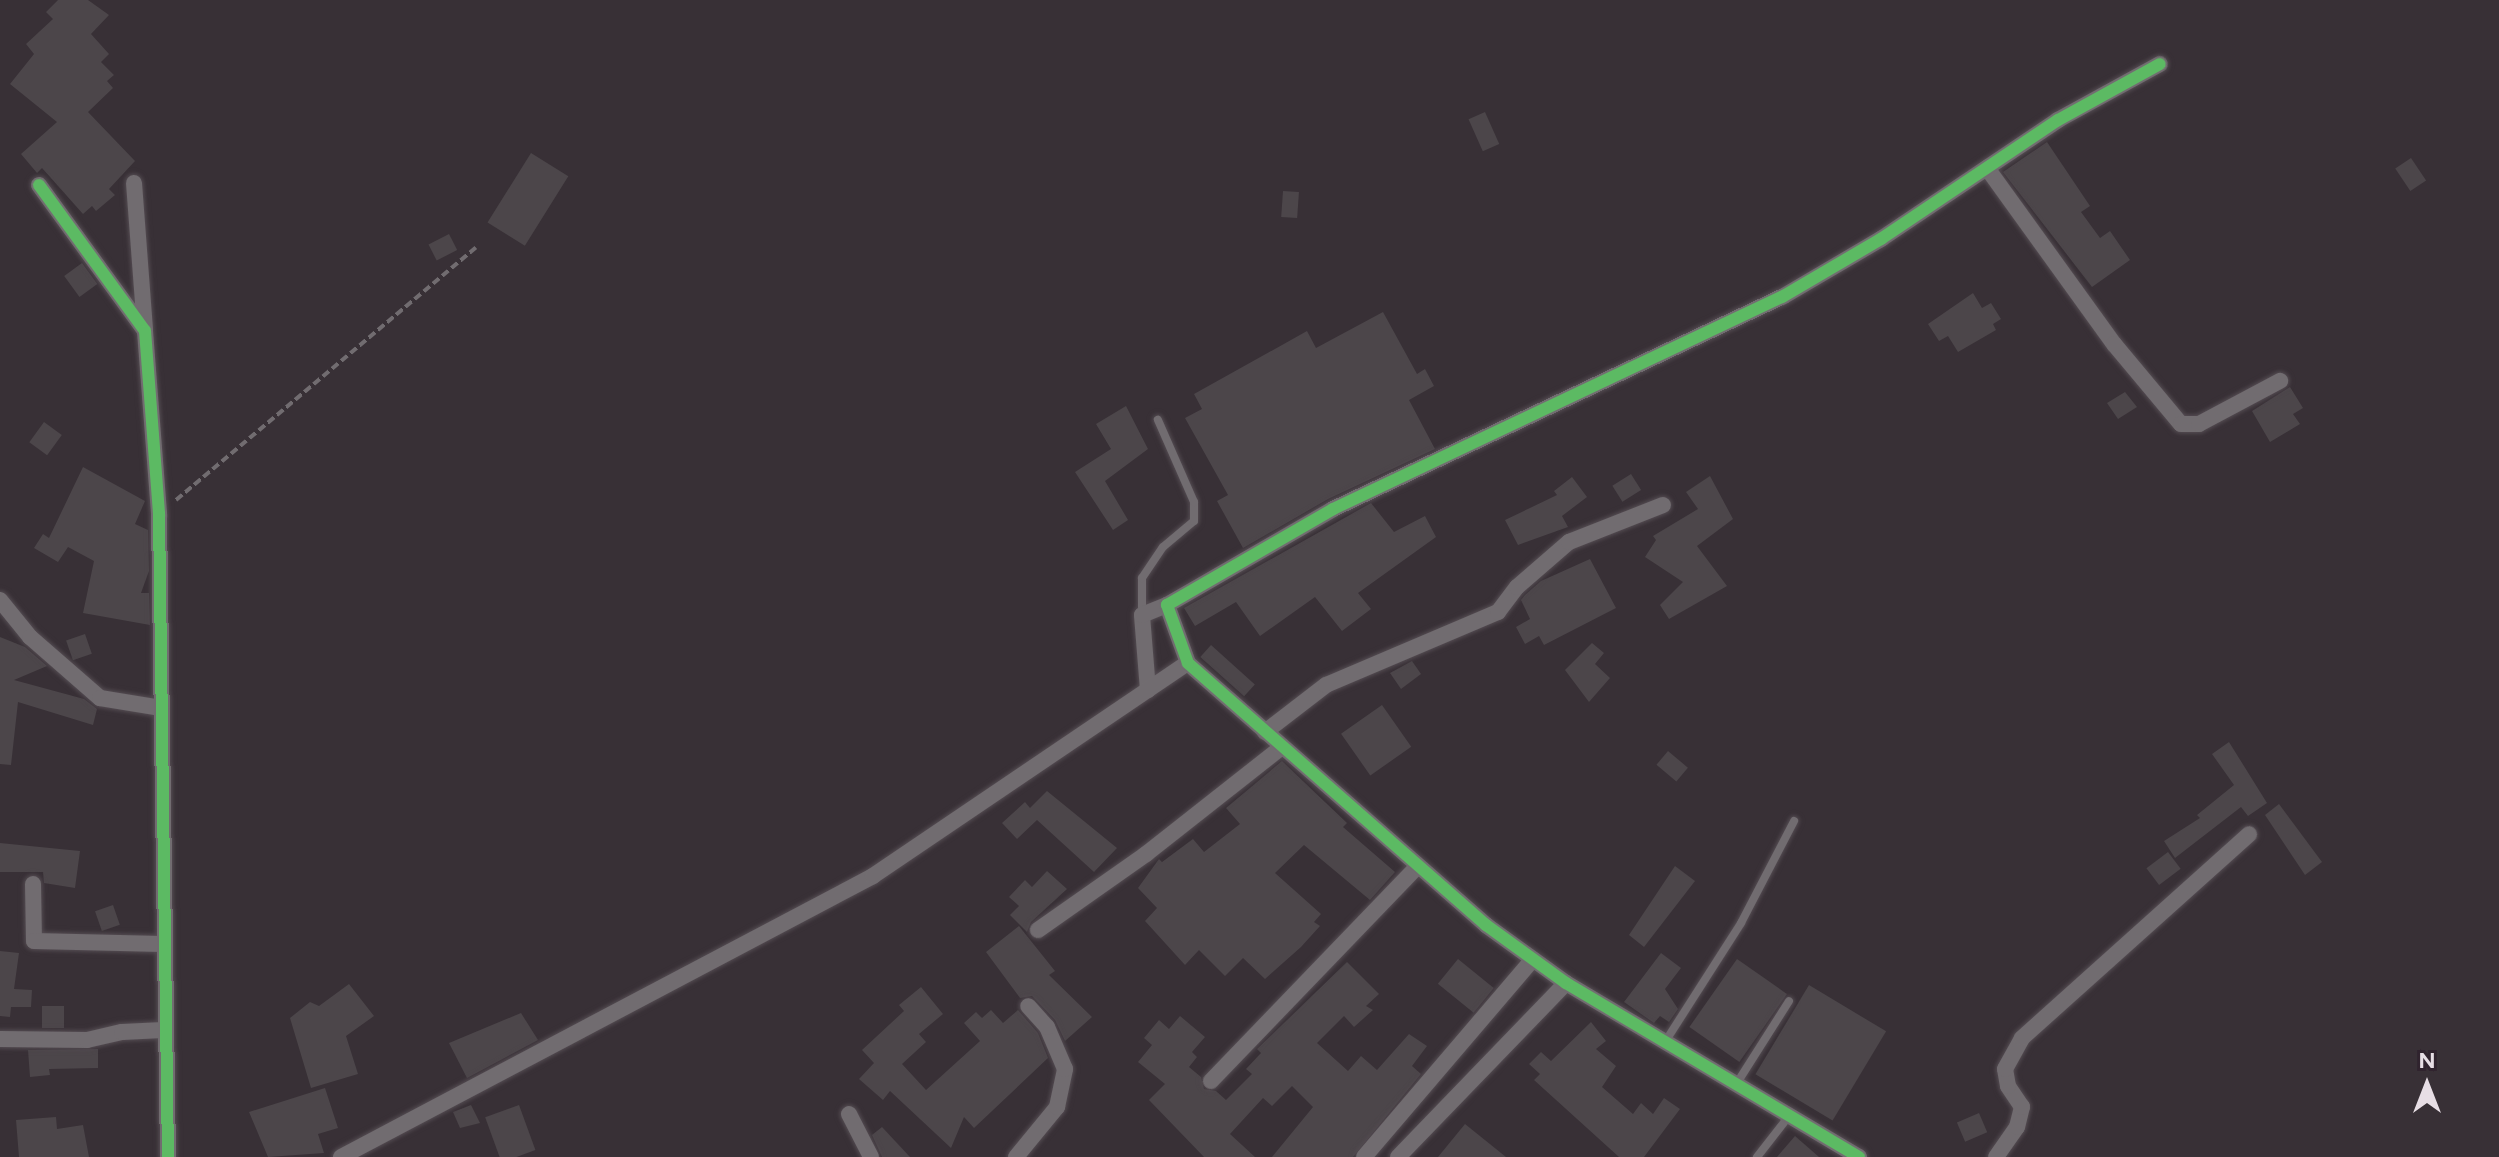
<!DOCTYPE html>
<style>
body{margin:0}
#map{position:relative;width:2499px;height:1157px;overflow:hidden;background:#383036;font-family:Figtree,sans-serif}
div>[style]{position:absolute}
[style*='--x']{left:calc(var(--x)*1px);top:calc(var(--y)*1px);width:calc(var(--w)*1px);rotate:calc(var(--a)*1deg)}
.building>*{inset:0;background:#4c464a;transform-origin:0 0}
.path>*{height:4px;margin-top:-2px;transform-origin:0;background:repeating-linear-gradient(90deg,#716c70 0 8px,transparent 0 12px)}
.roads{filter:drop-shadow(0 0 2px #544c52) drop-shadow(0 0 2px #544c52)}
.lane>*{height:8px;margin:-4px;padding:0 4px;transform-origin:4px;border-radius:4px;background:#716c70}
.street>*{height:16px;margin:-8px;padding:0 8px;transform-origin:8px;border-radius:8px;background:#716c70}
.cycleway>*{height:12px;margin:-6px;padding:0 6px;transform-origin:6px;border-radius:6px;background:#5cba63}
span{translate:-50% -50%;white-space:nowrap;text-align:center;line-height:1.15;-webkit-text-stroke:6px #30232e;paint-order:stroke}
.north{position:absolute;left:2387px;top:1045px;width:80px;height:80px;-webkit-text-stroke:6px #30232e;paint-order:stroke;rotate:0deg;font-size:22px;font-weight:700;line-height:32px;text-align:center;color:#e7dee5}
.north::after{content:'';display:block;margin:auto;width:28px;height:36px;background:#e7dee5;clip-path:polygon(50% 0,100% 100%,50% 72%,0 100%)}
</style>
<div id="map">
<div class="building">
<div style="clip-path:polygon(58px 0,88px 0,109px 15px,91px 34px,109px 54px,101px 62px,114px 75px,107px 81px,113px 88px,88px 112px,135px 161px,109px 189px,115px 195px,96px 211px,92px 206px,83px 214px,42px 168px,37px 173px,21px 154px,57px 122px,10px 84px,34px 54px,26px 44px,53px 19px,46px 12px)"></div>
<div style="left:1485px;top:112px;width:35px;height:18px;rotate:66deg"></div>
<div style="clip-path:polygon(2047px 142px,2090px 206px,2081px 212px,2100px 238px,2110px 231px,2130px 260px,2092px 287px,2003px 172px)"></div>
<div style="left:531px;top:153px;width:44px;height:82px;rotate:32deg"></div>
<div style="left:2411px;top:158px;width:27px;height:19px;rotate:56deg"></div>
<div style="left:1283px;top:191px;width:16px;height:26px;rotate:4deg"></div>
<div style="left:449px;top:234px;width:18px;height:23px;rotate:63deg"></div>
<div style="left:82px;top:263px;width:26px;height:22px;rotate:54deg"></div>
<div style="clip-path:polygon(1973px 293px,1982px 308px,1991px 303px,2001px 319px,1993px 324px,1996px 330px,1958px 352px,1948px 336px,1939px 341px,1928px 324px)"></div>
<div style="clip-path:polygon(1383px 312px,1417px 374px,1425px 369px,1434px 386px,1409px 400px,1435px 449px,1328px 499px,1243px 548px,1217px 501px,1228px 495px,1185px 418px,1202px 409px,1194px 394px,1307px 331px,1316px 348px)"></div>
<div style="clip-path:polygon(2290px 387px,2303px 408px,2293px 414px,2300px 424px,2270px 442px,2252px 411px)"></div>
<div style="clip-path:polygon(2125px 392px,2137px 407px,2118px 419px,2107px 403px)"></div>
<div style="clip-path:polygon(1126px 406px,1148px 449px,1105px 481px,1128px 520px,1113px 530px,1075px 472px,1111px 449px,1096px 424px)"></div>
<div style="left:44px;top:422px;width:22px;height:25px;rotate:36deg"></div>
<div style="clip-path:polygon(83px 467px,145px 501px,135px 524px,148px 530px,149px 571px,141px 593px,149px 593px,150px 625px,83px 613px,94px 561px,68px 547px,58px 562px,34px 548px,43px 534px,49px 538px)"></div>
<div style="left:1631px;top:474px;width:19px;height:22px;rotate:58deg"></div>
<div style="clip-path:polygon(1710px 476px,1733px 519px,1697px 546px,1727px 586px,1669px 619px,1660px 605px,1683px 582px,1645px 557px,1656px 540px,1653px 536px,1698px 509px,1686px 492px)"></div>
<div style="clip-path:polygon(1572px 477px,1587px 497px,1562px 516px,1568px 527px,1518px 545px,1505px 520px,1557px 495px,1554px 491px)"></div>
<div style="clip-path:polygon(1371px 503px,1394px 532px,1425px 516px,1436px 537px,1358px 593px,1371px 609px,1342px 631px,1315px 597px,1260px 636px,1236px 602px,1195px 626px,1184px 608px)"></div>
<div style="clip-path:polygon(1590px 559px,1616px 608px,1544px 645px,1539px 636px,1525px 644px,1516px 627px,1530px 619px,1521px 600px,1525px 595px,1541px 581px)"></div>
<div style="left:85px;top:634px;width:21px;height:20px;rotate:71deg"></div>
<div style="clip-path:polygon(0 637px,25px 647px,47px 666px,14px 680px,84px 699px,97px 709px,93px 725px,18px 702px,11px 765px,0 764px)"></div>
<div style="clip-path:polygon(1592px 643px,1604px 653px,1595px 664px,1610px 678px,1589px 702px,1565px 670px)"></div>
<div style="left:1211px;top:645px;width:59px;height:16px;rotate:42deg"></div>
<div style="clip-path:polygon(1412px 661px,1421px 674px,1401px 689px,1390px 673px)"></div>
<div style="left:1382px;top:705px;width:51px;height:50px;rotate:55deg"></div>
<div style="clip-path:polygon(2229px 742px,2267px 803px,2248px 816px,2241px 807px,2175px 858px,2164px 841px,2200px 818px,2197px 815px,2234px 785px,2212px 754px)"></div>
<div style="left:1668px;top:751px;width:26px;height:18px;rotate:40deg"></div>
<div style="clip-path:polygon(1282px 761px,1347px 823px,1343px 827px,1395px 872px,1370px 900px,1304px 845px,1275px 873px,1321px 914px,1314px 922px,1320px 926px,1301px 947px,1265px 979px,1243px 958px,1225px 976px,1199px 950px,1185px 965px,1145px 921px,1157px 908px,1138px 888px,1159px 859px,1162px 862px,1193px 839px,1204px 852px,1240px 824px,1226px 808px)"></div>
<div style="clip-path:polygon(1047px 791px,1117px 848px,1094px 872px,1037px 820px,1017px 839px,1002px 823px,1025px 802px,1030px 808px)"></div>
<div style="clip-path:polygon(2279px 804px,2322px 862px,2305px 875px,2265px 815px)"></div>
<div style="clip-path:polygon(0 843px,80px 851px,75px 888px,44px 883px,43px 872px,0 872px)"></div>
<div style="left:2168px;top:852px;width:21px;height:27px;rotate:53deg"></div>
<div style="clip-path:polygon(1675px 866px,1695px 881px,1644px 947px,1629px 935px)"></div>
<div style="clip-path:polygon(1047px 871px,1067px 889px,1031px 922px,1027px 932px,1010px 915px,1019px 906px,1009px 897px,1025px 880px,1032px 887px)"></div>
<div style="left:113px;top:905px;width:21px;height:19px;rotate:71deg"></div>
<div style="clip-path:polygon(1019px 926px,1055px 971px,1049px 975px,1092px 1017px,1065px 1041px,1055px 1020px,1032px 996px,1020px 998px,986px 952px)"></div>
<div style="clip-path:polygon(0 951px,19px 953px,14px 989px,32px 990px,31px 1007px,11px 1007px,10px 1017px,0 1016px)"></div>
<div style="clip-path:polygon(1661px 953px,1681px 968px,1665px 989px,1678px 1009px,1669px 1022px,1660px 1016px,1654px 1023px,1624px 1002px)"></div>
<div style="left:1458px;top:959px;width:46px;height:32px;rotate:39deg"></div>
<div style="left:1737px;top:959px;width:61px;height:83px;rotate:35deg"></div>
<div style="clip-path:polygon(1347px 962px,1379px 994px,1366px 1006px,1373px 1010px,1354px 1027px,1344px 1016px,1317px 1043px,1348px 1071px,1361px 1056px,1377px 1070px,1409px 1034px,1427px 1046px,1412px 1066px,1421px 1074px,1353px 1157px,1272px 1157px,1313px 1107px,1292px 1086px,1272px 1106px,1263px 1098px,1230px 1134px,1255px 1157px,1204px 1157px,1149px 1100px,1165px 1084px,1138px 1062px,1152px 1045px,1144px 1038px,1159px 1020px,1169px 1029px,1180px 1016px,1205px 1037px,1192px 1052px,1197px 1057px,1189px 1067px,1201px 1077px,1204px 1089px,1216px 1091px,1226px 1100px,1252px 1074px,1246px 1069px,1261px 1053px,1257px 1049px)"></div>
<div style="clip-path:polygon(349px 984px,374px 1016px,346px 1036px,358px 1074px,311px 1088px,290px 1018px,310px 1002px,319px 1006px)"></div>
<div style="left:1809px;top:985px;width:90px;height:104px;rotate:31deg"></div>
<div style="clip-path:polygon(921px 987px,943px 1014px,919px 1034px,926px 1042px,902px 1064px,926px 1090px,980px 1041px,964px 1023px,976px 1012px,982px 1018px,991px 1010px,1003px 1023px,1018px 1010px,1038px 1033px,1048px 1058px,974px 1128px,964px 1117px,951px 1148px,890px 1091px,883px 1100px,859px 1079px,874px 1063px,862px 1050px,904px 1011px,899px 1005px)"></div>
<div style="left:42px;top:1006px;width:22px;height:22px"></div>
<div style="clip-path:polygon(521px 1013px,538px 1040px,467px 1078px,449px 1043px)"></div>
<div style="clip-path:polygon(1591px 1022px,1606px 1041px,1596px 1049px,1616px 1066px,1602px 1087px,1633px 1114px,1641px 1103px,1653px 1114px,1664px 1098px,1680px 1109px,1644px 1157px,1619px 1157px,1534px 1080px,1540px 1074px,1529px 1064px,1541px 1052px,1551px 1061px)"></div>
<div style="clip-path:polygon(98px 1049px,98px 1068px,49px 1069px,50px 1075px,30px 1077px,28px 1050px)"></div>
<div style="clip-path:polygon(325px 1088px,338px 1128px,318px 1134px,324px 1153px,268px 1157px,249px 1112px)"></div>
<div style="clip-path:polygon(471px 1105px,480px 1123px,460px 1128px,453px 1112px)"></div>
<div style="left:519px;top:1105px;width:48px;height:36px;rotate:70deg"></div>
<div style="left:1979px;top:1113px;width:21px;height:24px;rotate:67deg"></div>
<div style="clip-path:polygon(56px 1117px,57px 1129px,83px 1125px,89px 1157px,19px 1157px,16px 1120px)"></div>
<div style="clip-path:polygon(1465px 1124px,1506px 1157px,1438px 1157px)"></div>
<div style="clip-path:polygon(882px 1127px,910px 1157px,882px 1157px,872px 1135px)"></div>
<div style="clip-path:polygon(1795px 1136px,1819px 1157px,1777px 1157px)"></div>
</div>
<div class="path">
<div style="--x:176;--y:500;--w:392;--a:-40.1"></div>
</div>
<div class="roads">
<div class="lane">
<div style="--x:1142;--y:614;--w:36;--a:-90"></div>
<div style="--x:1142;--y:578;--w:37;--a:-56"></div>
<div style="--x:1163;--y:547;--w:40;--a:-40"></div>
<div style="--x:1194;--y:521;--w:19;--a:-90"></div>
<div style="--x:1194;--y:502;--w:90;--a:-113.7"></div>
<div style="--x:1665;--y:1042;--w:141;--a:-57.4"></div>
<div style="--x:1741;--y:923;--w:115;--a:-62.5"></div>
<div style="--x:1737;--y:1083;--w:97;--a:-57.6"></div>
<div style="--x:1757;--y:1157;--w:52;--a:-52"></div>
</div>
<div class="street">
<div style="--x:1987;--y:168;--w:217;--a:54.2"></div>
<div style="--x:2114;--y:344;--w:104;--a:50.1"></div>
<div style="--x:2181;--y:424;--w:18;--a:0"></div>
<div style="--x:2199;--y:424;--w:92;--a:-28"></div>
<div style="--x:134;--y:183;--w:147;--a:85.7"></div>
<div style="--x:39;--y:185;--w:180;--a:54"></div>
<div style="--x:145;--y:331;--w:184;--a:85.6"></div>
<div style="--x:159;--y:514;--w:643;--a:89.2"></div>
<div style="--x:0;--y:600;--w:48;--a:51"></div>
<div style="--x:30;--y:637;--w:93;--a:41.1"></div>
<div style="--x:100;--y:698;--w:62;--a:9.3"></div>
<div style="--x:1148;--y:690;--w:75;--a:-94.6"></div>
<div style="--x:1142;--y:615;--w:27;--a:-22"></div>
<div style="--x:1265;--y:732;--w:77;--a:-37.6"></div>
<div style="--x:1326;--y:685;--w:187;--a:-23"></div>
<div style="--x:1498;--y:612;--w:31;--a:-53"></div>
<div style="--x:1517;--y:587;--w:69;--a:-40.9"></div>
<div style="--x:1569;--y:542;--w:101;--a:-21.5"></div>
<div style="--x:33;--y:884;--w:57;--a:89"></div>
<div style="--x:34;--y:941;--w:128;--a:1.3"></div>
<div style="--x:1038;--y:930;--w:132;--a:-35.1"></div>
<div style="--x:1146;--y:854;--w:173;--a:-38.2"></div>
<div style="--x:0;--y:1039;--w:87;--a:0.7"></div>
<div style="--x:87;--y:1040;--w:36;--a:-13"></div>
<div style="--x:122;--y:1032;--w:41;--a:-2.8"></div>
<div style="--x:1211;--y:1081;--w:298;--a:-46.1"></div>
<div style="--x:849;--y:1114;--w:48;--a:62.9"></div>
<div style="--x:341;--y:1157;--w:602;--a:-27.84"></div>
<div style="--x:873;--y:876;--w:380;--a:-34.1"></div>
<div style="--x:1016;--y:1157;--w:65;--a:-50.6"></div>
<div style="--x:1057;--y:1107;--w:39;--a:-78"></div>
<div style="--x:1065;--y:1069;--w:46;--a:-113.2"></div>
<div style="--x:1047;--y:1027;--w:28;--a:-132"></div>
<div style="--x:1364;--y:1157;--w:260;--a:-49.5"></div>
<div style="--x:1398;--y:1157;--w:242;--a:-46"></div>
<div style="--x:1859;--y:1157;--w:341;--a:-149.3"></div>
<div style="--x:1566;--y:983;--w:99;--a:-144.1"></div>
<div style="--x:1486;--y:925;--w:397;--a:-138.7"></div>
<div style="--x:1188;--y:663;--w:62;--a:-109.9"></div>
<div style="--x:1167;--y:605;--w:192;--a:-30"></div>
<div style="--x:1333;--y:509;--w:497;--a:-25.3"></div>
<div style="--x:1782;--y:297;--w:115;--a:-30.4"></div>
<div style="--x:1881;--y:239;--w:213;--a:-33.9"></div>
<div style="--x:2058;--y:120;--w:116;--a:-28.8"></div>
<div style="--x:1996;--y:1157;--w:37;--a:-55"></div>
<div style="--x:2017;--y:1127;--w:21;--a:-76"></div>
<div style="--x:2022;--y:1107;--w:25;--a:-124"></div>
<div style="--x:2008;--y:1086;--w:17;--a:-100"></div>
<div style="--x:2005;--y:1069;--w:35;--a:-61"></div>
<div style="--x:2022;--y:1038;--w:305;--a:-41.9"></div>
</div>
</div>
<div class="cycleway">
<div style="--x:39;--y:185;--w:180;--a:54"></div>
<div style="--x:145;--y:331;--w:184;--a:85.6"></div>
<div style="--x:159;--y:514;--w:643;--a:89.2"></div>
<div style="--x:1859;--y:1157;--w:341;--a:-149.3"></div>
<div style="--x:1566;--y:983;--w:99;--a:-144.1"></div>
<div style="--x:1486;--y:925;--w:397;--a:-138.7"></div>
<div style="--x:1188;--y:663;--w:62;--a:-109.9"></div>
<div style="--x:1167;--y:605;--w:192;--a:-30"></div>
<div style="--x:1333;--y:509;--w:497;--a:-25.3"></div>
<div style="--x:1782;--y:297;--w:115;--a:-30.4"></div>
<div style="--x:1881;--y:239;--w:213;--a:-33.9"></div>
<div style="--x:2058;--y:120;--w:116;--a:-28.8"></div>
</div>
<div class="north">N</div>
</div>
